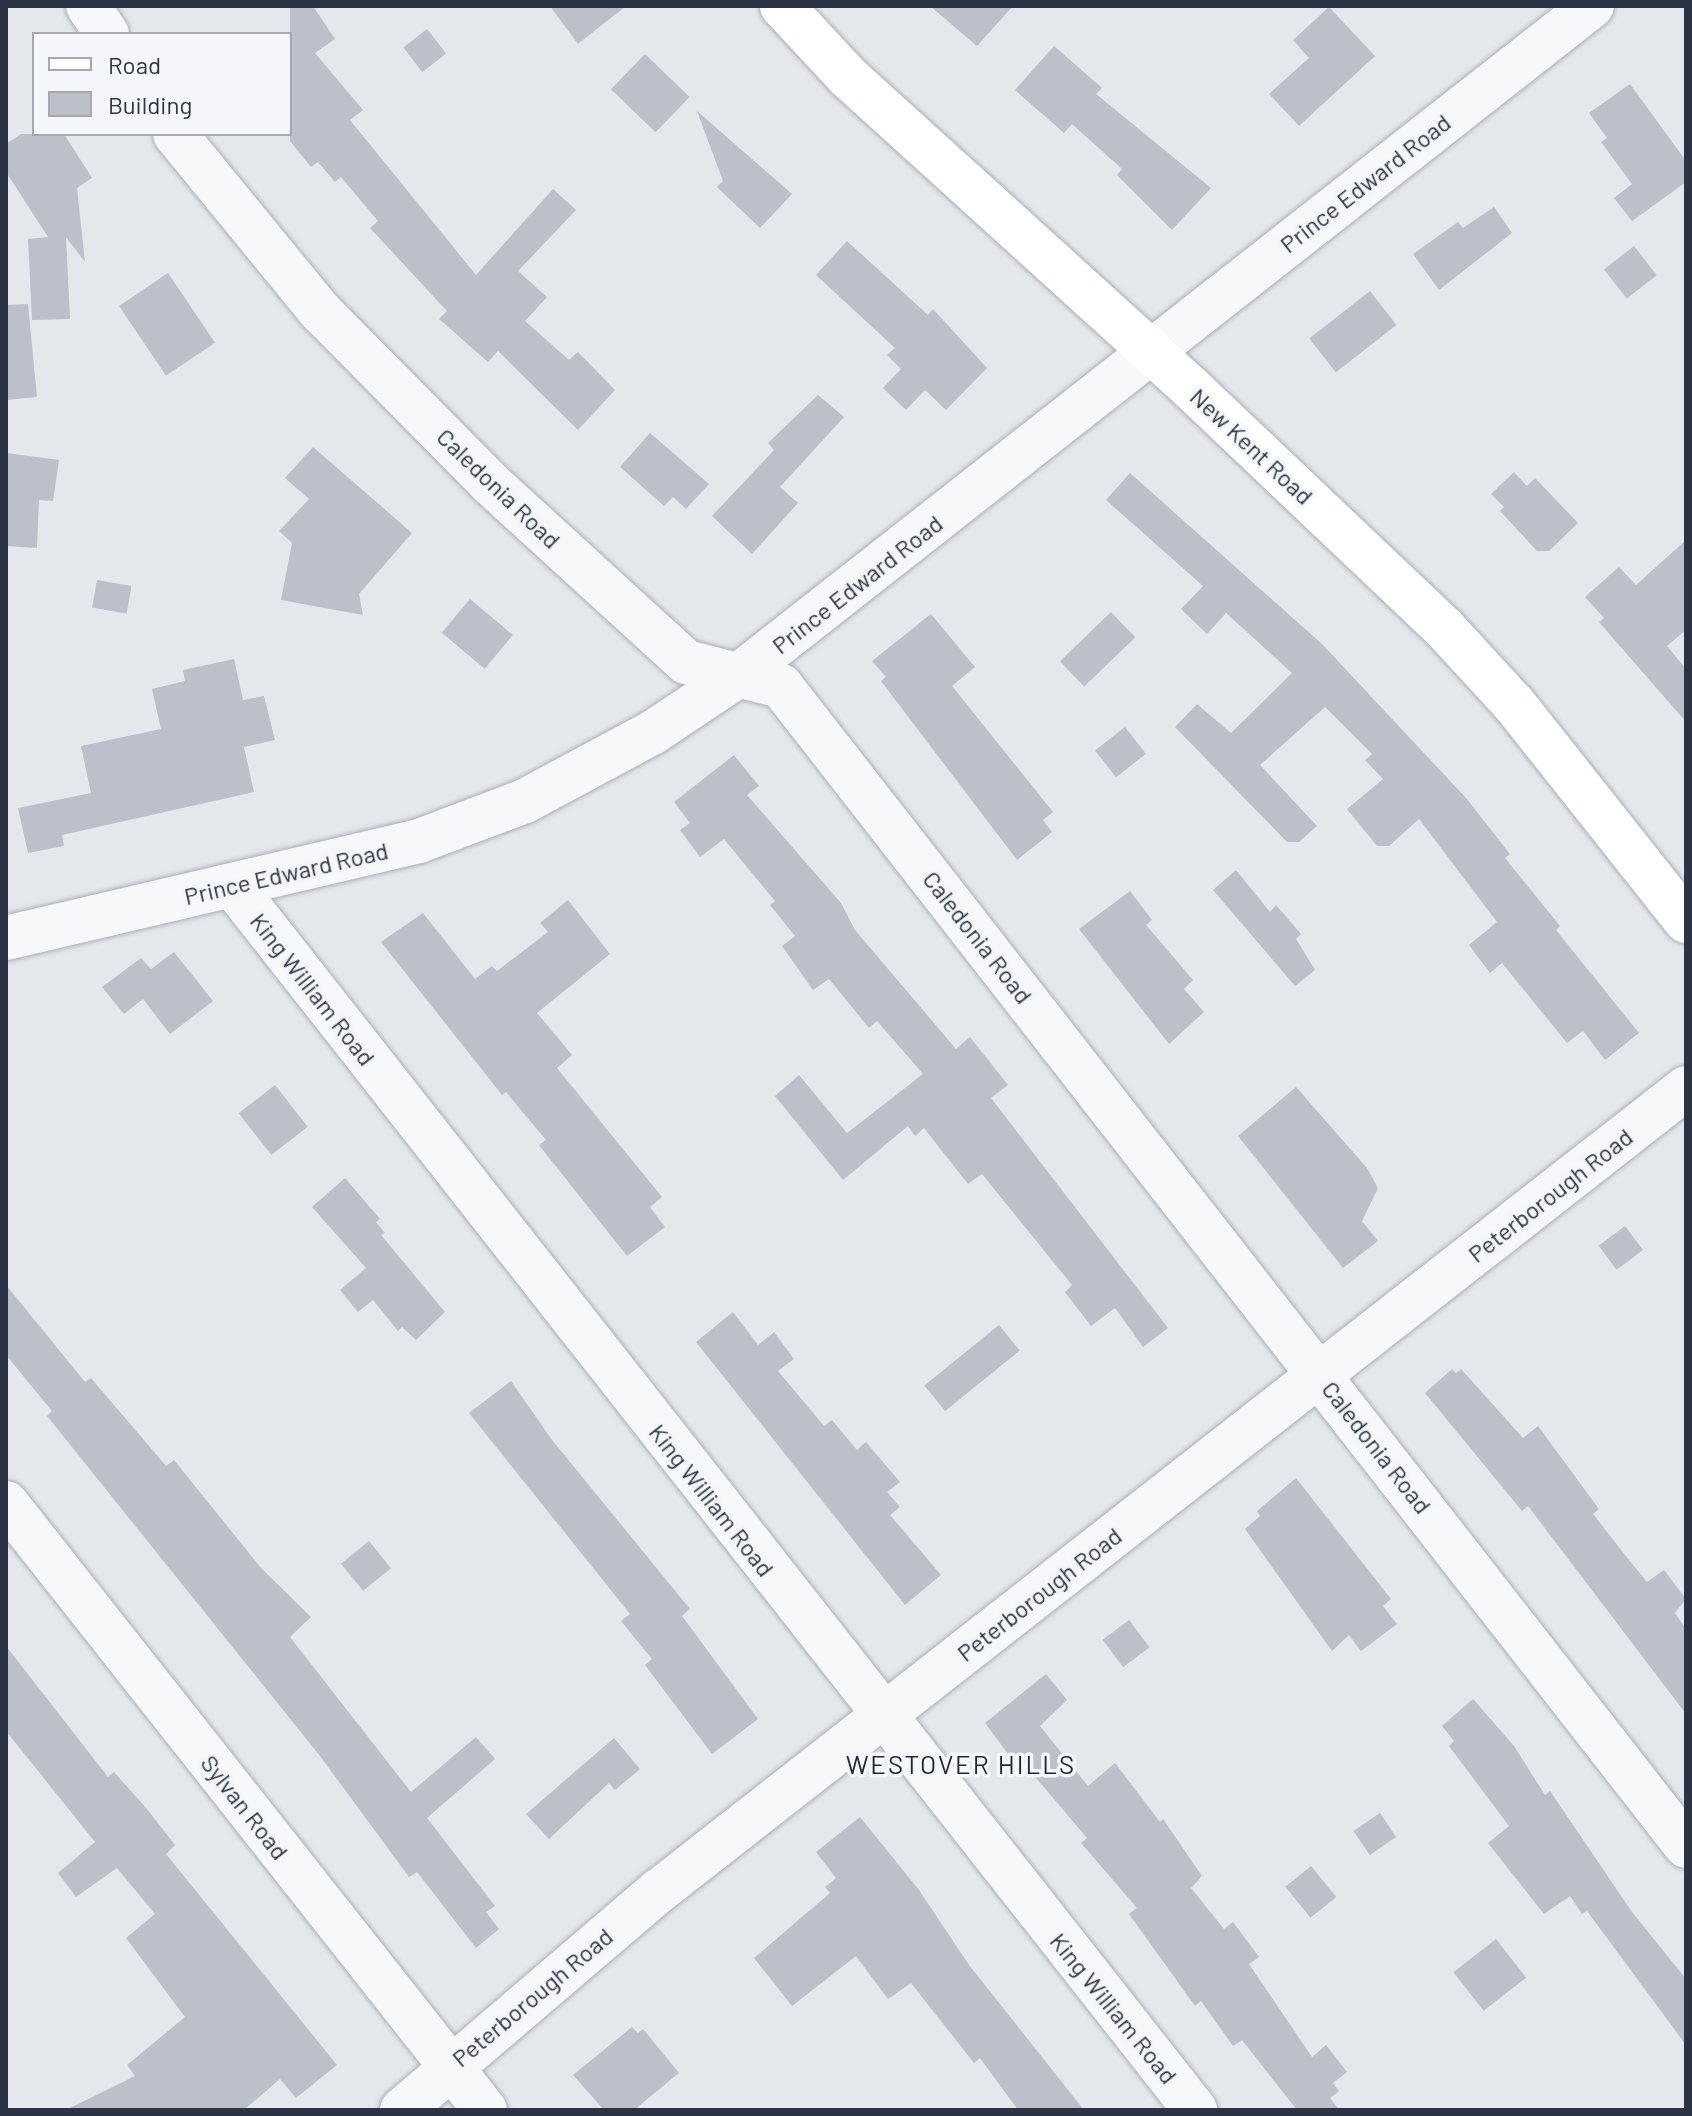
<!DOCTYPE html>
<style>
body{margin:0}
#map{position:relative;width:1692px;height:2116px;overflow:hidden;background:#e4e7ec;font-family:Barlow,sans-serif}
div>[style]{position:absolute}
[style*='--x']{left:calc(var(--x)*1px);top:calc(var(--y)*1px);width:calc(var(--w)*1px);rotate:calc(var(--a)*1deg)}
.building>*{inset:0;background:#bbc0ca;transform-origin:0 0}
.roads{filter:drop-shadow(0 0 2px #a9aeb7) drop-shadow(0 0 2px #a9aeb7)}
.street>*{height:44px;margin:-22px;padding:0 22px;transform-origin:22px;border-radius:22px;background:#f7f8fa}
.secondary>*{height:44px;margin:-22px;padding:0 22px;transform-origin:22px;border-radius:22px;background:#fff}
span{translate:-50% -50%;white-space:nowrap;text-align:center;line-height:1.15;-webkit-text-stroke:7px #f4f6f9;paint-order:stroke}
.street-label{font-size:24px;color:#2b3445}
.neighbourhood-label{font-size:26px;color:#1d2536;letter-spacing:2px}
.frame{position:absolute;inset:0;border:8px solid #2b3445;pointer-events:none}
.legend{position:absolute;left:32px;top:32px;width:260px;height:104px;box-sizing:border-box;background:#f4f6f9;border:2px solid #a4a8b1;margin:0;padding:10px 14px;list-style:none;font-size:24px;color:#2b3445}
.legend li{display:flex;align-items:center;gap:16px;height:40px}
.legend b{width:40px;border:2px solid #a4a8b1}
</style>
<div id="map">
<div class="building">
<div style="clip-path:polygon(290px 6px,313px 6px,335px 39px,315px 53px,363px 110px,350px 120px,476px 275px,553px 189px,576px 210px,518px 271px,547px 297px,525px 321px,569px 360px,578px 352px,615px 390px,578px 430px,498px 351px,488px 362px,439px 319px,447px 311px,370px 228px,378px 221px,341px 177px,335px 182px,318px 162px,311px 167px,290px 141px)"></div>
<div style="clip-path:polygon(550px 6px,626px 6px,578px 44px)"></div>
<div style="clip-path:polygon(930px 6px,1013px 6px,977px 46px)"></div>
<div style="clip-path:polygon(1329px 7px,1375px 56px,1299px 126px,1269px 94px,1309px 58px,1293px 40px)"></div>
<div style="left:427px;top:29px;width:31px;height:30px;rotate:52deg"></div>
<div style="clip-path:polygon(1054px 46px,1102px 88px,1096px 94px,1211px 188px,1172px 230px,1117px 175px,1122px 169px,1072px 124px,1064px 133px,1015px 90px)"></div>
<div style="left:645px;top:54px;width:62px;height:49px;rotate:44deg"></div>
<div style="clip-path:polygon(1630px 84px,1686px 161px,1686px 182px,1632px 221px,1614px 198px,1632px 184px,1601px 142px,1607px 138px,1589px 113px)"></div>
<div style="clip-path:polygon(697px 111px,792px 194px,760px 228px,717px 187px,723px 181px)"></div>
<div style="clip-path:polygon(21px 134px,64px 134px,92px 178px,77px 188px,85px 262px,66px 237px,70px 319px,32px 320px,28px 239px,48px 237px,6px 172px,6px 144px)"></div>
<div style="clip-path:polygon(1494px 207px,1512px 233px,1439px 290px,1413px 254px,1458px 222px,1463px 228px)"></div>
<div style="clip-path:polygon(847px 241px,928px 315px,933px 309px,987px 368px,946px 410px,925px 390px,906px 410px,883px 388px,901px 369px,887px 355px,895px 348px,816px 275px)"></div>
<div style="left:1634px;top:246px;width:37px;height:38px;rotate:52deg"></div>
<div style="left:168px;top:273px;width:84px;height:59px;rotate:56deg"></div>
<div style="left:1370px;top:291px;width:43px;height:77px;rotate:52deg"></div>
<div style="clip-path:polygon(28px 304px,37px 397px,6px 400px,6px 305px)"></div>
<div style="clip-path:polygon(818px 395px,844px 417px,780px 487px,798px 503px,752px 554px,712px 516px,774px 450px,768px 443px)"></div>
<div style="clip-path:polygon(650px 433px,709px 484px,686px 509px,673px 497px,664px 506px,620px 467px)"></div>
<div style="clip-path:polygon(313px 447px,412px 533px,359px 594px,363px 615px,281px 600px,292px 543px,279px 531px,309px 499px,285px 478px)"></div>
<div style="clip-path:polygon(6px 453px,59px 460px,53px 501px,39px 500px,37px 548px,6px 546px)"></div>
<div style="clip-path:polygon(1514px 472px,1527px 486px,1535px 478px,1578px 523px,1549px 551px,1537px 551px,1500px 511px,1504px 507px,1491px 494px)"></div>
<div style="clip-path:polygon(1130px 473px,1322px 644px,1466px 798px,1510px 854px,1505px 858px,1560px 926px,1556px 930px,1639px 1033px,1605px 1060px,1583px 1031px,1567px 1043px,1502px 963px,1490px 973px,1469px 945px,1497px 922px,1419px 819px,1389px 846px,1377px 846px,1347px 809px,1383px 779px,1365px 760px,1372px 754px,1325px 707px,1260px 765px,1317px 826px,1299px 842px,1287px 842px,1175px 727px,1197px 704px,1231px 733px,1292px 673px,1226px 613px,1207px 634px,1181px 609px,1203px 586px,1106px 500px)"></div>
<div style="clip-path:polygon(1686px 540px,1686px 630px,1667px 646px,1686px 669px,1686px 722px,1599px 622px,1604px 618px,1585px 597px,1619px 567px,1636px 585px)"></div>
<div style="left:97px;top:580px;width:35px;height:28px;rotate:10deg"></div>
<div style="left:470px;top:599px;width:56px;height:44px;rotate:40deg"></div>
<div style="left:1111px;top:612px;width:35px;height:71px;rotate:46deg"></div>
<div style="clip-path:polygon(931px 614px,975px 667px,952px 686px,1053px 812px,1043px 820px,1052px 832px,1017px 860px,881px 681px,886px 677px,872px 661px)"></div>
<div style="clip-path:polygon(234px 659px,243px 700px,264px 696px,275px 740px,244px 747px,254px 792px,62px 835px,64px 846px,28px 853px,18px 808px,91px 793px,81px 746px,161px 729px,152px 689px,185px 681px,183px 670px)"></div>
<div style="left:1125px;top:727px;width:34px;height:38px;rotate:52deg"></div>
<div style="clip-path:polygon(734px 755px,759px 786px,747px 795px,841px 903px,855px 930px,956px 1049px,970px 1037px,1008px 1085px,991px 1098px,1168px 1328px,1143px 1347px,1115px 1308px,1091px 1326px,1065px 1292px,1072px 1285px,982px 1174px,968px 1184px,924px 1128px,915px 1136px,908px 1126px,843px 1180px,775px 1096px,799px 1075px,847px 1133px,923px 1074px,877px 1021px,869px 1028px,829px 979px,813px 990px,782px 946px,795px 936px,770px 905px,775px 901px,724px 839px,700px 857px,680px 830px,690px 823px,674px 802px)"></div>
<div style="clip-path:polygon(1236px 870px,1270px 912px,1276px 905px,1301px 934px,1296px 939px,1315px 970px,1295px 986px,1213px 890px)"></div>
<div style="clip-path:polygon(1130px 891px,1152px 920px,1146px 925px,1193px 980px,1184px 989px,1204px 1012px,1169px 1044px,1079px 929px)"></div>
<div style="clip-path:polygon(568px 900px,610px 954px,537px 1013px,572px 1055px,557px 1068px,662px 1197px,650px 1207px,665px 1227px,627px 1256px,539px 1145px,546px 1140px,506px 1092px,502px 1095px,381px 942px,423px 913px,475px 979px,492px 966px,497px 971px,548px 932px,540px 923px)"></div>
<div style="clip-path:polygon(174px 952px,213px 1001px,170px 1034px,143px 999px,124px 1014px,102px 987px,141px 958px,151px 969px)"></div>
<div style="left:275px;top:1085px;width:53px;height:46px;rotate:52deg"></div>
<div style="clip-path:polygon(1296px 1087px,1367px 1168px,1378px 1188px,1362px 1221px,1378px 1241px,1343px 1268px,1238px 1136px)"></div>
<div style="clip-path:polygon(345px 1178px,380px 1219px,376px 1222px,385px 1233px,381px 1235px,445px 1312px,416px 1340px,402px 1327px,398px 1331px,373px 1300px,358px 1312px,340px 1290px,366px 1268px,312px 1207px)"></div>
<div style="left:1625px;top:1226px;width:30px;height:33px;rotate:53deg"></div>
<div style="clip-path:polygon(6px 1285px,85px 1382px,91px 1378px,166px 1466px,174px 1460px,261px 1568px,311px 1617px,290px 1637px,411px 1792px,476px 1737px,495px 1759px,427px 1818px,495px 1906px,486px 1912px,499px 1929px,476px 1948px,417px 1872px,409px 1877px,320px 1756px,47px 1416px,52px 1411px,6px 1355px)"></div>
<div style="clip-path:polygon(733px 1312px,758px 1345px,774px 1332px,794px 1359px,778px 1371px,824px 1426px,832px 1420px,857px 1450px,866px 1442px,900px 1482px,887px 1492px,900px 1507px,890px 1515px,941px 1575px,905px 1605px,696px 1342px)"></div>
<div style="left:999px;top:1325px;width:33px;height:96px;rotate:51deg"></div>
<div style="clip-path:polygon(1452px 1369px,1456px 1373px,1461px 1369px,1523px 1438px,1538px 1426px,1599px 1509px,1593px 1514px,1629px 1560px,1647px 1582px,1664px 1570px,1686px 1599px,1675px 1613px,1686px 1629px,1686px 1714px,1528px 1506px,1522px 1511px,1425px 1393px)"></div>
<div style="clip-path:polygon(511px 1381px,552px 1440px,690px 1609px,682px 1616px,758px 1719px,712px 1754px,645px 1665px,652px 1659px,621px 1621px,630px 1614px,469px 1413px)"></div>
<div style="clip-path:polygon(1296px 1478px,1391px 1599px,1383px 1606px,1397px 1624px,1361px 1651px,1349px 1635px,1332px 1651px,1245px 1529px,1260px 1516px,1257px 1511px)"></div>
<div style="left:369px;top:1541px;width:35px;height:36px;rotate:51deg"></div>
<div style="left:1129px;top:1620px;width:34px;height:33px;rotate:53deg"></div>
<div style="clip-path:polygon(6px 1646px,108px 1777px,114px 1772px,147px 1809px,175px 1845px,166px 1854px,337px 2065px,296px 2098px,280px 2079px,244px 2110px,66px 2110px,135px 2076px,127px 2065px,185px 2017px,126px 1938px,155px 1914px,117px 1868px,76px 1897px,58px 1873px,95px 1842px,6px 1731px)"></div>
<div style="clip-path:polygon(1046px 1674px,1067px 1700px,1040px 1726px,1088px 1786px,1115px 1763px,1160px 1822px,1163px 1819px,1202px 1876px,1191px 1888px,1224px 1929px,1233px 1922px,1259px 1957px,1249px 1964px,1312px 2057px,1326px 2045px,1347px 2072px,1333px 2083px,1339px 2091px,1330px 2098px,1339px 2110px,1297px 2110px,1242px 2040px,1233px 2046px,1201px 2001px,1195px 2006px,1129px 1914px,1137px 1908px,1081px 1843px,1087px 1838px,1025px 1765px,1020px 1770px,985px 1723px)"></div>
<div style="clip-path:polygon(1473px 1699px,1514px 1746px,1545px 1795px,1550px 1791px,1632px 1912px,1686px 1979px,1686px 2045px,1587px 1911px,1582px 1914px,1570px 1896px,1544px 1914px,1488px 1843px,1509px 1826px,1449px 1746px,1454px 1741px,1442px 1726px)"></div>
<div style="clip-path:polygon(614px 1738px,640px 1769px,615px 1790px,609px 1783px,549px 1839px,526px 1814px)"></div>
<div style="left:1380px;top:1813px;width:29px;height:32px;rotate:56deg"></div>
<div style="clip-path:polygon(860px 1817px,919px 1890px,969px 1965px,1084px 2110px,1018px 2110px,980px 2058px,974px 2063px,911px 1983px,888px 1999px,856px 1956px,792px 2006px,754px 1958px,830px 1893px,825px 1887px,836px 1878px,816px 1852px)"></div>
<div style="left:1311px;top:1866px;width:40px;height:33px;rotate:51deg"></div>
<div style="left:1496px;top:1939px;width:49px;height:54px;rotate:52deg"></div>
<div style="clip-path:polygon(632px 2027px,638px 2033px,643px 2029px,679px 2073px,634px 2110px,604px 2110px,573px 2075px)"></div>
</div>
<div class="roads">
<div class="street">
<div style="--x:88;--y:6;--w:34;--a:56"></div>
<div style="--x:175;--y:134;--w:229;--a:50.7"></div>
<div style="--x:320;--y:311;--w:242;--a:45.3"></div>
<div style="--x:490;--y:483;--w:265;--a:42.4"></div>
<div style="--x:686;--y:662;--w:98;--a:14.2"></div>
<div style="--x:781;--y:686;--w:1471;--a:52.04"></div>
<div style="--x:233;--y:886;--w:1557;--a:51.83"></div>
<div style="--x:6;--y:938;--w:424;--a:-13.2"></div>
<div style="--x:419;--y:841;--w:113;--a:-20.7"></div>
<div style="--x:525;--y:801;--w:144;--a:-28.2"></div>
<div style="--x:652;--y:733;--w:105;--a:-33.7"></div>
<div style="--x:739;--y:675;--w:1084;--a:-38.11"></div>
<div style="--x:6;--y:1503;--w:773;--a:51.72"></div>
<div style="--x:402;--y:2110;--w:339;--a:-40.5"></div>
<div style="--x:660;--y:1890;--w:1302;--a:-38.01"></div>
</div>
<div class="secondary">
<div style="--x:782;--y:6;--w:96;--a:47.1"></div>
<div style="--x:847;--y:76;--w:464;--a:42.2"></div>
<div style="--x:1191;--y:388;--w:349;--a:43.5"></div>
<div style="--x:1444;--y:628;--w:103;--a:47.4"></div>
<div style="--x:1514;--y:704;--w:277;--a:51.6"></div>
</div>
</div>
<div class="street-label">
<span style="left:1365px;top:183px;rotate:-38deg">Prince Edward Road</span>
<span style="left:1252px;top:446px;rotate:43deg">New Kent Road</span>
<span style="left:499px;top:488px;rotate:44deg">Caledonia Road</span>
<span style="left:857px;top:584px;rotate:-38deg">Prince Edward Road</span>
<span style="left:286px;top:873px;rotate:-13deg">Prince Edward Road</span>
<span style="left:978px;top:937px;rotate:52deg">Caledonia Road</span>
<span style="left:313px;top:989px;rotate:52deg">King William Road</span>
<span style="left:1550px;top:1195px;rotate:-38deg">Peterborough Road</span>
<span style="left:1377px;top:1447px;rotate:52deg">Caledonia Road</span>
<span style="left:712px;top:1500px;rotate:52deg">King William Road</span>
<span style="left:1039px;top:1594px;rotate:-38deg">Peterborough Road</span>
<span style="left:245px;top:1807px;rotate:52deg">Sylvan Road</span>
<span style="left:532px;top:1997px;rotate:-40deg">Peterborough Road</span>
<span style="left:1114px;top:2008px;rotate:51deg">King William Road</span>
</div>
<div class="neighbourhood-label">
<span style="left:961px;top:1764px">WESTOVER HILLS</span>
</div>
<div class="frame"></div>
<ul class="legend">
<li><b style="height:10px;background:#fff"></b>Road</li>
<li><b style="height:22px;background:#bbc0ca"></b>Building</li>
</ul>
</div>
